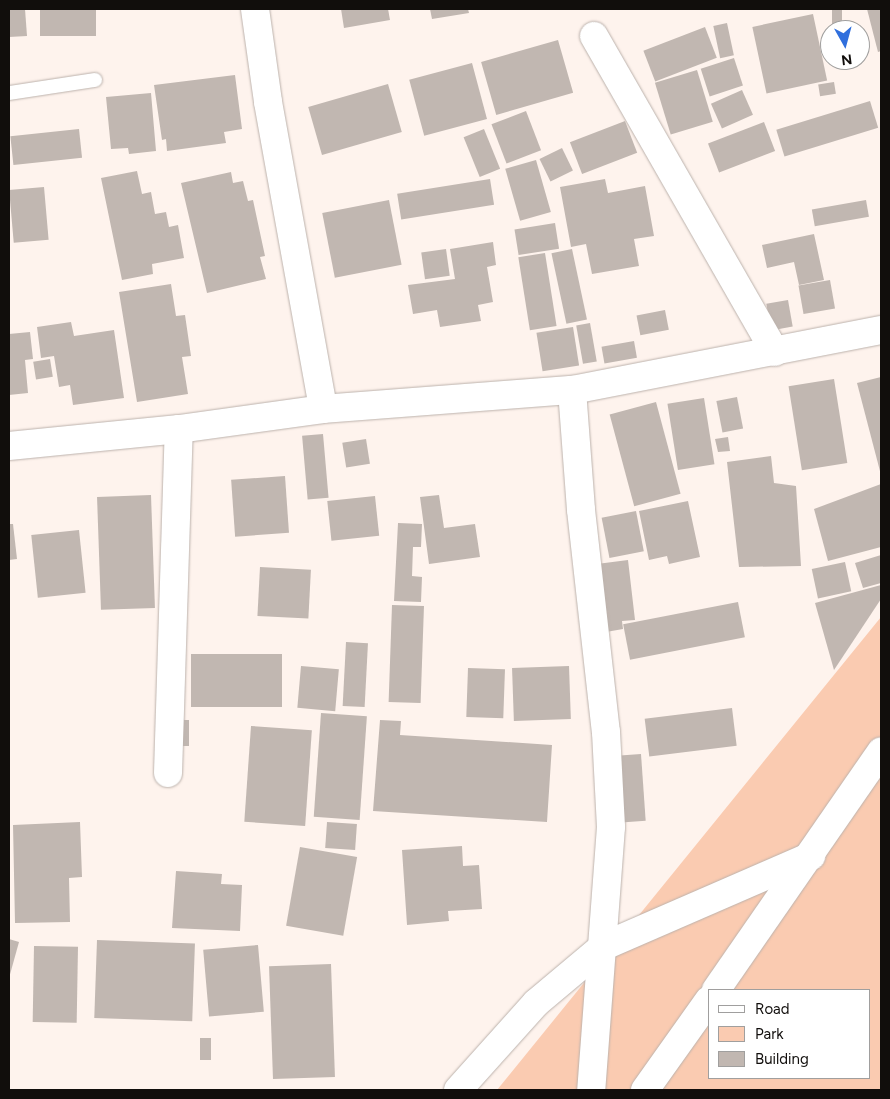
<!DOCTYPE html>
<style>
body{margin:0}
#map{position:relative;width:890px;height:1099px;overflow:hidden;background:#fef3ed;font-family:Figtree,sans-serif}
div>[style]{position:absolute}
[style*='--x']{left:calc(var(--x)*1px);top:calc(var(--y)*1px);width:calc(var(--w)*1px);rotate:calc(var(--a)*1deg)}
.green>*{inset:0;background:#facbb1}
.building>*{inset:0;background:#c1b7b1;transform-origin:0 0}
.roads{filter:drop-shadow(0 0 1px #bcb2ac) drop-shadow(0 0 1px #bcb2ac)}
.lane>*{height:14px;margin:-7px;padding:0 7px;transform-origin:7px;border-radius:7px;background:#fff}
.street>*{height:28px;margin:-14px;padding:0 14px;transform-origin:14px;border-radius:14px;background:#fff}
span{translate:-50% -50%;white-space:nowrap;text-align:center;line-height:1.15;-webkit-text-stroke:4px #fff;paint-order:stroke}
.frame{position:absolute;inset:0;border:10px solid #110e0c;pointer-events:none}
.legend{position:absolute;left:708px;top:989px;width:162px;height:90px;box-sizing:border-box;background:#fff;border:1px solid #a09f9e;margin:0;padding:6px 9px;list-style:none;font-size:15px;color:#110e0c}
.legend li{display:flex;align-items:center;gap:10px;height:25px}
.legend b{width:25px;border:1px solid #a09f9e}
.north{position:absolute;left:820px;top:20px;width:50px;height:50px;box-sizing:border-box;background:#fff;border:1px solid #a09f9e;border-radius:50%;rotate:173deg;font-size:14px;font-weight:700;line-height:20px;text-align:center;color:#110e0c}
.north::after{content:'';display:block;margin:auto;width:18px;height:22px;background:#306fdd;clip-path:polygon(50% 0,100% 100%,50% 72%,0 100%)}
</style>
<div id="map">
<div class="green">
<div style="clip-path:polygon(evenodd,881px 617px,881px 1090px,497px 1090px,881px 617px,709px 990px,869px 990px,869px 1078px,709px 1078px,709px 990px)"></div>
</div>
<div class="building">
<div style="clip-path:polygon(9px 9px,25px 9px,27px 36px,9px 37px)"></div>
<div style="left:40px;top:9px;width:56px;height:27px"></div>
<div style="clip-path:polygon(341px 9px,388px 9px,390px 20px,344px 28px)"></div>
<div style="clip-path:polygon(430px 9px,468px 9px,469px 13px,432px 19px)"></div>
<div style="left:832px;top:9px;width:10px;height:16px"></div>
<div style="clip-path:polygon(867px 9px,881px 9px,881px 51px,878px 52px)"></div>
<div style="left:813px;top:14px;width:68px;height:62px;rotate:78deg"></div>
<div style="left:727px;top:23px;width:33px;height:14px;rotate:78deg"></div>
<div style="left:705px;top:27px;width:33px;height:66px;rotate:69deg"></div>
<div style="left:558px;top:40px;width:55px;height:80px;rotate:74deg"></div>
<div style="left:734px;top:58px;width:29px;height:35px;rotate:72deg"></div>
<div style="left:472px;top:63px;width:58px;height:65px;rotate:75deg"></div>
<div style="left:697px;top:70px;width:54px;height:44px;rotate:73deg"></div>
<div style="clip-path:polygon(235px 75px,242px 129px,224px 132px,226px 143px,167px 151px,166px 139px,162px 140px,154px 85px)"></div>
<div style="left:834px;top:82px;width:12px;height:16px;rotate:81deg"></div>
<div style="left:388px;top:84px;width:50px;height:83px;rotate:74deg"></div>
<div style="left:742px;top:90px;width:27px;height:34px;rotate:66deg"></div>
<div style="clip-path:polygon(151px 93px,156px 151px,129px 154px,128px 148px,111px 149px,106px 97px)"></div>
<div style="left:870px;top:101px;width:28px;height:98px;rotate:73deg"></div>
<div style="left:526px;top:111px;width:42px;height:37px;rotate:69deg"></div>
<div style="left:625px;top:121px;width:34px;height:59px;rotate:69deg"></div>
<div style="left:764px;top:122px;width:31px;height:60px;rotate:69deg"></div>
<div style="left:79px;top:129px;width:29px;height:69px;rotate:84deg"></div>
<div style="left:484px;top:129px;width:43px;height:22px;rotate:68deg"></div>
<div style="left:562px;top:148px;width:25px;height:25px;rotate:64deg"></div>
<div style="left:536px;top:160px;width:54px;height:32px;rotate:74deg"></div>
<div style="clip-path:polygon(137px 171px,142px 194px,151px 192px,155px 214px,166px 212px,169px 227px,178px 225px,184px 258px,152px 264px,153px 274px,122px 280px,101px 178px)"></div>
<div style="clip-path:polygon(231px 172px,233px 183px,243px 181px,248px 201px,253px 200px,265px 256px,260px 257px,266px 279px,207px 293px,181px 183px)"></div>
<div style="left:490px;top:179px;width:26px;height:94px;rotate:81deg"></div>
<div style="clip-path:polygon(605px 179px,608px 193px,645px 186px,654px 236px,634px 239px,639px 266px,592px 274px,586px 244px,571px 247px,560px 187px)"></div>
<div style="left:44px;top:187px;width:53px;height:35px;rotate:85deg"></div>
<div style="left:389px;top:200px;width:66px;height:68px;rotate:79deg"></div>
<div style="left:866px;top:200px;width:17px;height:55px;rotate:80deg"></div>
<div style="left:555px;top:223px;width:26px;height:41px;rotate:81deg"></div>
<div style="clip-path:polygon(814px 234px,824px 280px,799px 285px,794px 262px,767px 268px,762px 245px)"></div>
<div style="clip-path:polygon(493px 242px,496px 265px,487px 267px,493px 302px,478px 305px,481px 321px,440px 327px,437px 310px,413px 314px,408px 285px,455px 279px,450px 249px)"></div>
<div style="left:446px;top:249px;width:27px;height:25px;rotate:82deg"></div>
<div style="left:572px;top:249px;width:72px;height:21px;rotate:78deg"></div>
<div style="left:545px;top:253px;width:74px;height:27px;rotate:81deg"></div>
<div style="left:830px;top:280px;width:29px;height:32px;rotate:80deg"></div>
<div style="clip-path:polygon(171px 284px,176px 316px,185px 315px,191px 356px,182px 357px,188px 394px,137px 402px,119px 292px)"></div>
<div style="left:788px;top:300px;width:27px;height:22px;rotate:80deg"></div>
<div style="left:665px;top:310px;width:20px;height:29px;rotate:79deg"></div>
<div style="clip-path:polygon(71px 322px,74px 336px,114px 330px,124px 398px,73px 405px,70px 385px,59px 387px,54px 356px,41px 358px,37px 327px)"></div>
<div style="left:590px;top:323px;width:39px;height:14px;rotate:80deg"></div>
<div style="left:573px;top:327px;width:39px;height:37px;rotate:81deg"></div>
<div style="clip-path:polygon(30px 332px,33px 359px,25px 360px,28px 393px,9px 395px,9px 334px)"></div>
<div style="left:634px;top:341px;width:17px;height:33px;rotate:80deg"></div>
<div style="left:50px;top:359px;width:18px;height:17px;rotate:81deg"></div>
<div style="clip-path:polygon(881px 377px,881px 475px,857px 383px)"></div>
<div style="left:834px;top:379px;width:85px;height:46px;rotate:81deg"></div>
<div style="left:737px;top:397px;width:32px;height:21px;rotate:79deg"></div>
<div style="left:704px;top:398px;width:67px;height:37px;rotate:81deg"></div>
<div style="left:656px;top:402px;width:95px;height:48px;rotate:75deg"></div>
<div style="left:323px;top:434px;width:64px;height:21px;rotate:85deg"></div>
<div style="clip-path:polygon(728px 437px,730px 451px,718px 452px,715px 439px)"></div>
<div style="left:366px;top:439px;width:25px;height:24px;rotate:81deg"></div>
<div style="clip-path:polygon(771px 456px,774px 483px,796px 486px,801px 566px,739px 567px,727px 462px)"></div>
<div style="left:285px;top:476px;width:57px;height:54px;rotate:86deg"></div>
<div style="clip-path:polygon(881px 484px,881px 547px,828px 561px,814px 509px)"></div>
<div style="left:151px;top:495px;width:113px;height:54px;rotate:88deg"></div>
<div style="clip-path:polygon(439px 495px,444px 528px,475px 524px,480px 557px,429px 564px,420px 497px)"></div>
<div style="left:375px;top:496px;width:40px;height:48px;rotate:84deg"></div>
<div style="clip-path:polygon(688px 501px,700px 557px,669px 564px,667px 556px,649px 560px,639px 511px)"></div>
<div style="left:636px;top:511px;width:41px;height:35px;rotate:79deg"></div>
<div style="clip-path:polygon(398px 523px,422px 524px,421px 547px,413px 547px,412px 576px,422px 577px,421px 602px,394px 601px)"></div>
<div style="clip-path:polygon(9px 524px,13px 524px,17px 559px,9px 560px)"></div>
<div style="left:79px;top:530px;width:63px;height:48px;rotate:84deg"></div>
<div style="clip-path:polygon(881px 555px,881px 583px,863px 588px,855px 563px)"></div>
<div style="clip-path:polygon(628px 560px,635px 620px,622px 621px,623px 629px,606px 632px,597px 564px)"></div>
<div style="left:845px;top:562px;width:30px;height:34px;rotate:78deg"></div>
<div style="left:260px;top:567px;width:51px;height:49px;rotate:3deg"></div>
<div style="clip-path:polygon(881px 585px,881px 599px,834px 670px,815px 603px)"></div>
<div style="left:738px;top:602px;width:36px;height:117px;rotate:79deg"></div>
<div style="left:392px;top:605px;width:32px;height:97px;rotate:2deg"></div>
<div style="left:346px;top:642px;width:22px;height:64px;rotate:3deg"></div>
<div style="left:191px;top:654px;width:91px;height:53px"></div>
<div style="left:301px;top:666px;width:38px;height:42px;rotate:5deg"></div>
<div style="left:569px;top:666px;width:53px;height:57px;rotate:88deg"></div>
<div style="left:468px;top:668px;width:37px;height:49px;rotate:2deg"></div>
<div style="left:732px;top:708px;width:38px;height:88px;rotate:83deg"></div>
<div style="left:321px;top:713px;width:46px;height:104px;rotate:4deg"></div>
<div style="left:189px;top:720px;width:26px;height:15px;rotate:90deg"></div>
<div style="clip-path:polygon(380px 720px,401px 721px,400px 735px,552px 745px,547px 822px,373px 811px)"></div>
<div style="left:251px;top:726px;width:61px;height:96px;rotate:4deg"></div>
<div style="left:641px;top:754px;width:67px;height:21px;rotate:86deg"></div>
<div style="clip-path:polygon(80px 822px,82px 877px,69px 878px,70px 922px,15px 923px,13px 825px)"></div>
<div style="left:327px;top:822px;width:30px;height:26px;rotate:4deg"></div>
<div style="clip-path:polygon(462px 846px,463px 866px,479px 865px,482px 909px,448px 911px,449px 921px,407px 925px,402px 850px)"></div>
<div style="left:300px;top:847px;width:58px;height:80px;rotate:10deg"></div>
<div style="clip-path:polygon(176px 871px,222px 874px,221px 884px,242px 885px,240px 931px,172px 928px)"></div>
<div style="clip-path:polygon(9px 939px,19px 942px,9px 978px)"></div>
<div style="left:97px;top:940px;width:98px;height:78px;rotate:2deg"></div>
<div style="left:258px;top:945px;width:67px;height:55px;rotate:85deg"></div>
<div style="left:34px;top:946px;width:44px;height:76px;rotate:1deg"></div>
<div style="left:331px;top:964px;width:113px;height:62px;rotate:88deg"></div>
<div style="left:200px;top:1038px;width:11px;height:22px"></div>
</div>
<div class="roads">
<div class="lane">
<div style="--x:9;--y:93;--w:87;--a:-8.6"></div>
</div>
<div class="street">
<div style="--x:255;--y:9;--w:94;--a:82"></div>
<div style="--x:268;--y:102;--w:312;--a:79.8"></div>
<div style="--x:594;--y:36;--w:364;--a:60.2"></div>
<div style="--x:572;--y:390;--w:120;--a:85.7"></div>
<div style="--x:581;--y:510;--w:223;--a:83.6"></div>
<div style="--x:606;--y:732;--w:95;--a:87"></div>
<div style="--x:611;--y:827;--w:264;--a:94.3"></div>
<div style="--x:9;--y:446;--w:171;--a:-5.7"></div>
<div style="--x:179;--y:429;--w:145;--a:-7.9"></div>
<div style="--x:323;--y:409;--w:250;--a:-4.4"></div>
<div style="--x:572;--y:390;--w:315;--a:-11"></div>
<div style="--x:168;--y:773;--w:344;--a:-88.2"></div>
<div style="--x:716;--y:990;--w:290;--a:-55.3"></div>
<div style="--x:458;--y:1090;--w:117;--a:-48.1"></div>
<div style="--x:536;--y:1003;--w:89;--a:-40"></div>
<div style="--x:604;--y:946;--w:226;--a:-23.5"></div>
<div style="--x:645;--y:1090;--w:110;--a:-54.6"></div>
</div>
</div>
<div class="frame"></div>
<ul class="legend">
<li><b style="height:6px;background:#fff"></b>Road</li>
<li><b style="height:14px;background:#facbb1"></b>Park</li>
<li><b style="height:14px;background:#c1b7b1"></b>Building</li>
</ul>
<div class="north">N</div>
</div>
